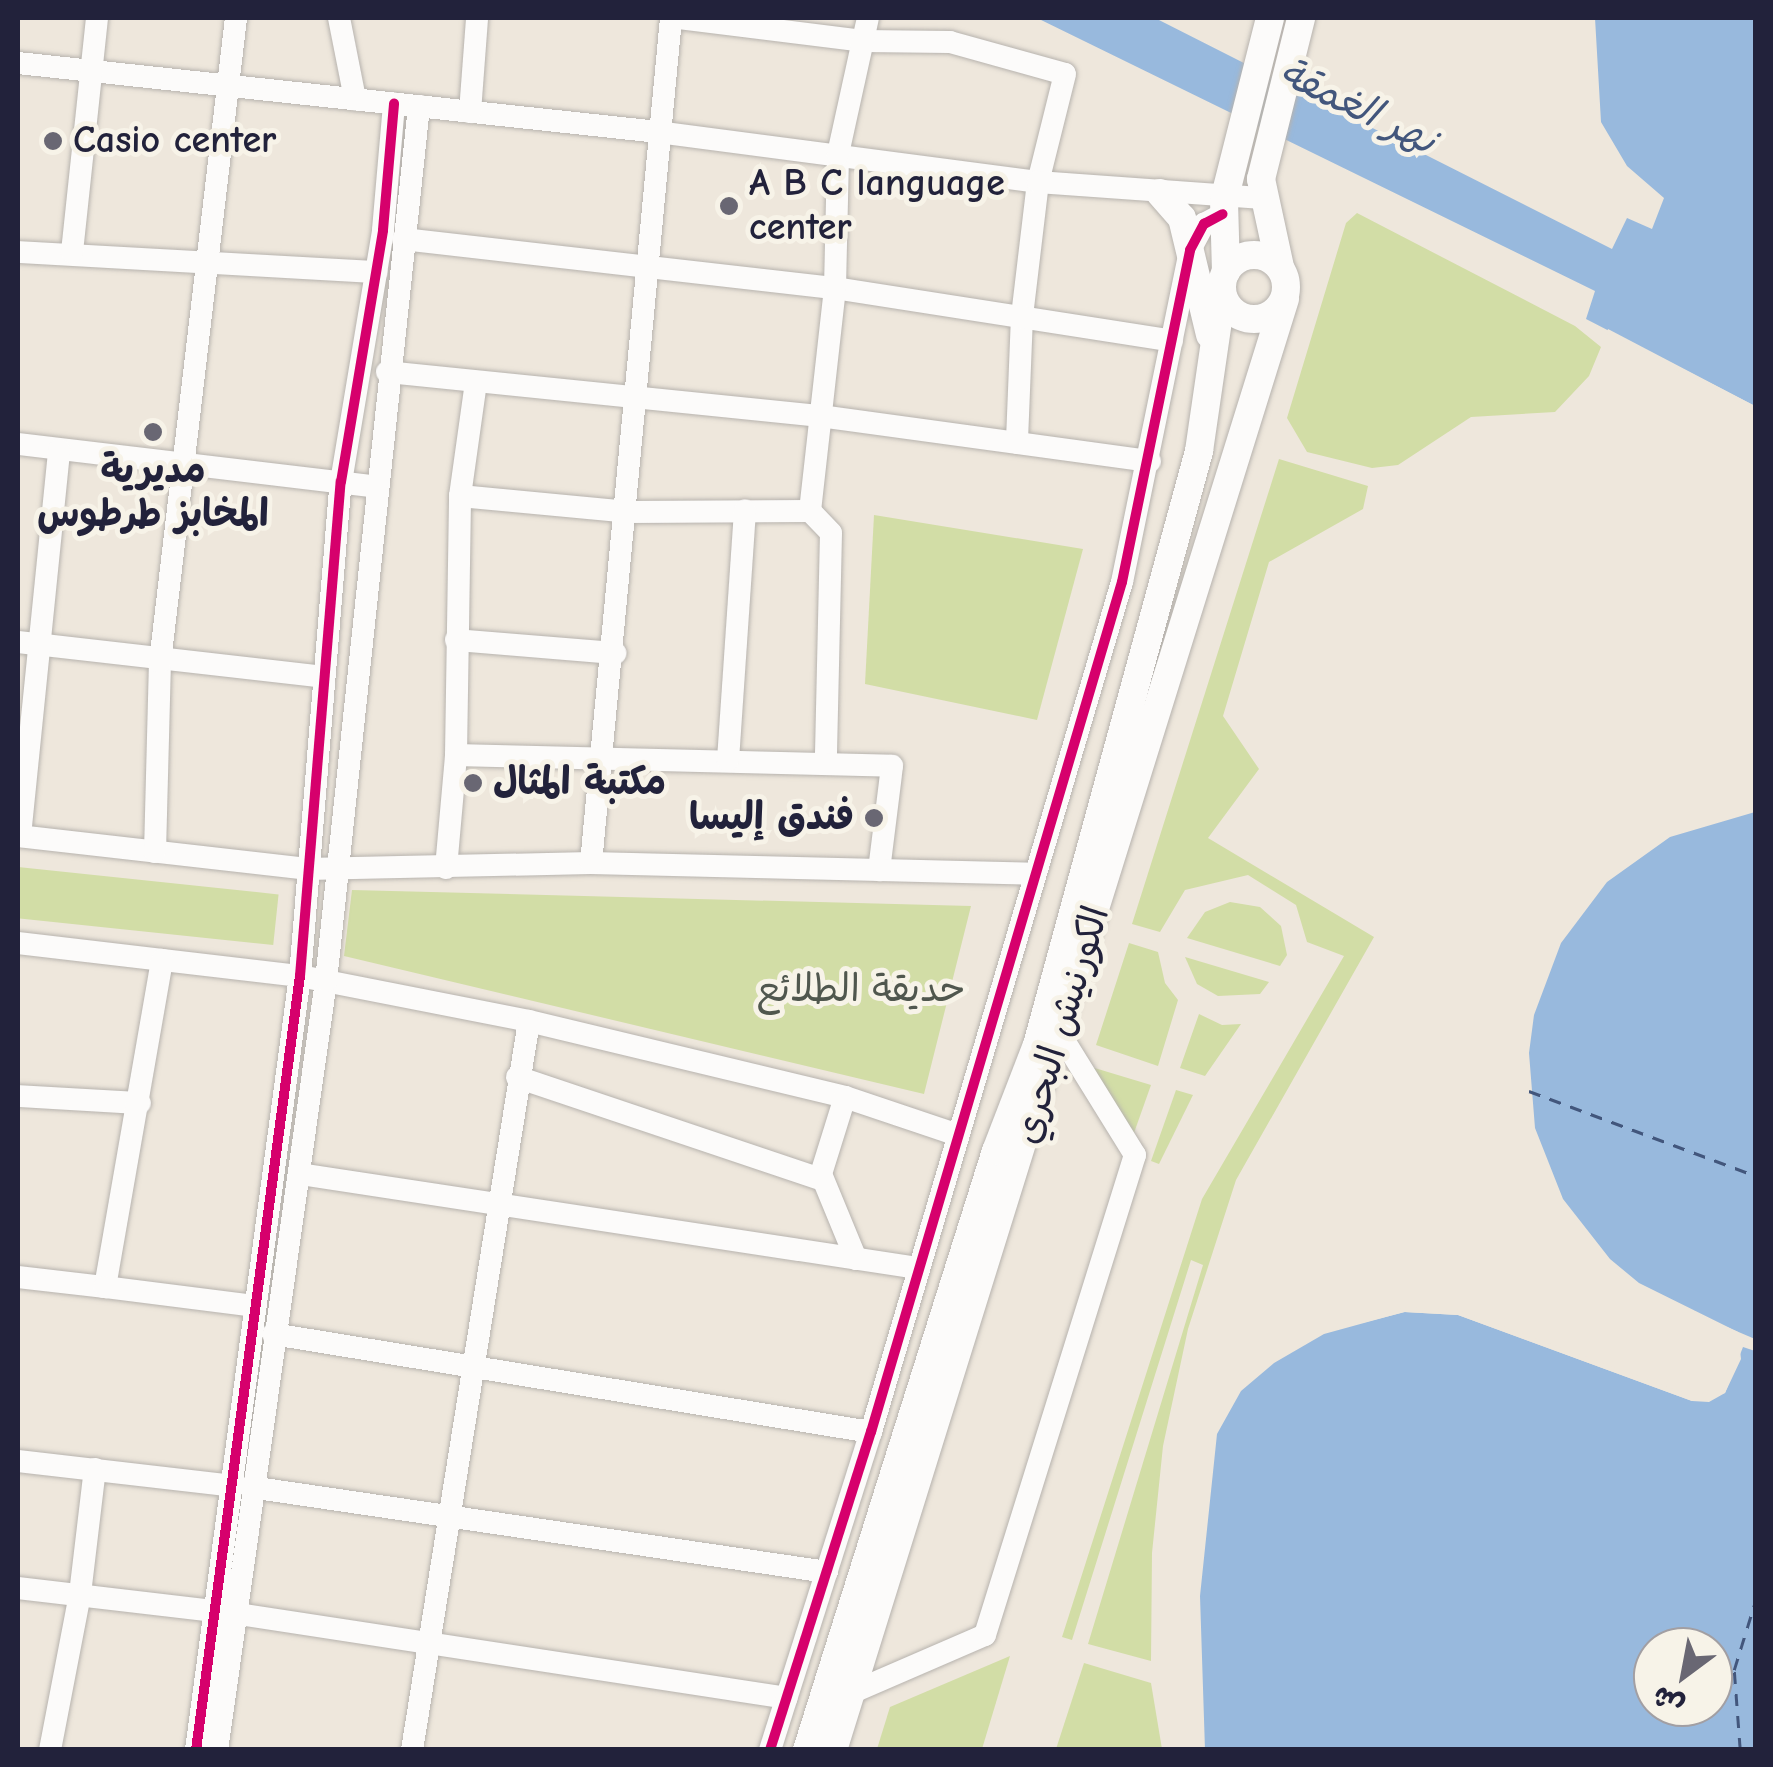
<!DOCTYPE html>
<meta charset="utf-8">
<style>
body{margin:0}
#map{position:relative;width:1773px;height:1767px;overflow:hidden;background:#eee7dc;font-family:"Comic Neue","Playpen Sans Arabic",sans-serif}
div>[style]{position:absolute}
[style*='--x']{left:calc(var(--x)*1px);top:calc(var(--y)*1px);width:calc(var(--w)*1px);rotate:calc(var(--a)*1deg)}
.green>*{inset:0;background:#d2dda6;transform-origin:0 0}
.water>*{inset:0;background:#98b9dd}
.pier>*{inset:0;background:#eee7dc}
.ferry>*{height:2.5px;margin-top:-1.25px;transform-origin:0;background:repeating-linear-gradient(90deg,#42567c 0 12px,transparent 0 22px)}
.roads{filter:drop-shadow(0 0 2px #b7b3ae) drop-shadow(0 0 2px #b7b3ae)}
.minor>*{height:22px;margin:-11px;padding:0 11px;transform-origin:11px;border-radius:11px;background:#fcfbfa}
.major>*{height:28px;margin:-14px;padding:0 14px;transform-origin:14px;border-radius:14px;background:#fcfbfa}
.major>.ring{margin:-14px;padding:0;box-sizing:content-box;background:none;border:28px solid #fcfbfa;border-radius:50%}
.cycleway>*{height:10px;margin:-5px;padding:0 5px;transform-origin:5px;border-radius:5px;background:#d6006c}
.dots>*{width:28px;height:28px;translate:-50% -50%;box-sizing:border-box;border:5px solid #f7f3e8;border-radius:50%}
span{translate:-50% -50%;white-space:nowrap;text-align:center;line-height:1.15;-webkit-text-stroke:10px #f7f3e8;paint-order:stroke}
.poi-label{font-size:38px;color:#22223b;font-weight:700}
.left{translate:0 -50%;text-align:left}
.right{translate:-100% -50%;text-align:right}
.park-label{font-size:38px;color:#50574e}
.street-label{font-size:38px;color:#22223b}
.water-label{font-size:40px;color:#42567c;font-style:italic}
.frame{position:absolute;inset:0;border:20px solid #22223b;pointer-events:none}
.north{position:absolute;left:1633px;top:1627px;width:100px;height:100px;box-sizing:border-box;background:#f7f3e8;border:2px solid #a29fa3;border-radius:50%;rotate:212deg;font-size:28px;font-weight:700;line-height:40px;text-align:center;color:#22223b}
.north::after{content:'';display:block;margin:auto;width:35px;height:45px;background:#696773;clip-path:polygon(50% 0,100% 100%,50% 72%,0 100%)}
</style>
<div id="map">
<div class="green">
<div style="clip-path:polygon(1357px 213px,1575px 326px,1601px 347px,1589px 376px,1555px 412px,1471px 417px,1398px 465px,1372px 468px,1307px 452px,1287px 418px,1346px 223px)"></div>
<div style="clip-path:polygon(1279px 459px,1368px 486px,1363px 509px,1269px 562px,1223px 716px,1259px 769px,1208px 838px,1374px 937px,1236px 1180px,1188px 1329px,1163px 1446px,1152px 1553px,1151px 1661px,1088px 1644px,1203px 1265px,1191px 1260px,1072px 1640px,1062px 1637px,1202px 1199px,1344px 956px,1307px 942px,1296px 905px,1248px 875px,1185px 890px,1160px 932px,1132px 924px)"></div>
<div style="clip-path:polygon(874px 515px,1083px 549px,1037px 720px,865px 684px)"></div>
<div style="left:18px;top:867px;width:262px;height:51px;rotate:6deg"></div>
<div style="clip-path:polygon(352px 890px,971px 906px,924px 1094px,344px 956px)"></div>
<div style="clip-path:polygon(1230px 902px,1260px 907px,1281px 926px,1287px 955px,1280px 966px,1187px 938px,1205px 912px)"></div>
<div style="clip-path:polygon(1129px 943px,1158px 952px,1165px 983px,1178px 1000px,1158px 1066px,1096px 1045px)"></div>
<div style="clip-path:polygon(1185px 957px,1269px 982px,1260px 994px,1218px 996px,1197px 984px)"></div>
<div style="clip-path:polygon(1199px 1014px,1222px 1025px,1241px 1024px,1205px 1076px,1180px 1068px)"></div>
<div style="clip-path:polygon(1078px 1063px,1151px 1085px,1129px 1147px)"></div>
<div style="clip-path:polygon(1176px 1090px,1193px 1095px,1159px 1164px,1151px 1161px)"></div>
<div style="clip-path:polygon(1010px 1656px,982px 1749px,877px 1749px,890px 1707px)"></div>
<div style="clip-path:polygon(1084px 1663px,1151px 1683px,1162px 1749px,1056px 1749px)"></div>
</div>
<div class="water">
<div style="clip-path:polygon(1037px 18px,1155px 18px,1612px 249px,1627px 218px,1652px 229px,1664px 198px,1627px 166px,1601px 122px,1595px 18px,1755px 18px,1755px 406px,1586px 319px,1595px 291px)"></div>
<div style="clip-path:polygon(evenodd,1755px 812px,1755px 1749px,1205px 1750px,1200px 1596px,1217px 1434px,1241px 1391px,1274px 1363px,1324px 1334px,1404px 1312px,1458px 1315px,1692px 1401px,1725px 1393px,1741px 1359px,1738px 1332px,1639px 1283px,1610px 1259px,1563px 1199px,1535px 1128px,1529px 1053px,1534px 1015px,1561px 943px,1607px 882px,1670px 837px,1755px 812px,1653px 1647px,1713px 1647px,1713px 1707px,1653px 1707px,1653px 1647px)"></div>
</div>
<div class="pier">
<div style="clip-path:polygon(1608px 329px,1755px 406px,1756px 411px,1606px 334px)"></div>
<div style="clip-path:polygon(1404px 1307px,1459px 1310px,1693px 1396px,1721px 1390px,1736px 1357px,1734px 1336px,1708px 1319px,1755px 1339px,1755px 1351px,1743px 1347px,1725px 1393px,1709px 1402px,1692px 1401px,1458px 1315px,1405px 1312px,1362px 1323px)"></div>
</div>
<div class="ferry">
<div style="--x:1529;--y:1091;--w:242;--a:20.5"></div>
<div style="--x:1740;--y:1750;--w:80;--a:-94.3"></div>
<div style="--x:1734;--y:1670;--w:74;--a:-72.8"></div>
</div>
<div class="roads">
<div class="minor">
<div style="--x:339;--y:18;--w:83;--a:78.8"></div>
<div style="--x:679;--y:18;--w:185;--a:7.1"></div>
<div style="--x:863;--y:41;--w:87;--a:0.7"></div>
<div style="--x:950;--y:42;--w:119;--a:15.5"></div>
<div style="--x:1065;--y:74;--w:111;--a:104"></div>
<div style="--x:1038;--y:182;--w:135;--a:96.8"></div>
<div style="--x:1022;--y:316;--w:127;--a:92.3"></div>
<div style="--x:18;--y:63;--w:644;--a:6.15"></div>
<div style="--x:658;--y:132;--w:383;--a:7.5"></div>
<div style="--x:1038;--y:182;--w:225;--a:4.1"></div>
<div style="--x:470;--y:112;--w:94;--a:-85.7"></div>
<div style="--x:403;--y:239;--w:435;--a:6.5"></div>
<div style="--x:835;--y:288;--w:341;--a:8.9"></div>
<div style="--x:18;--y:252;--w:359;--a:3.2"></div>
<div style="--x:72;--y:252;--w:235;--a:-83.9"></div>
<div style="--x:387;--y:372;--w:435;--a:5.8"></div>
<div style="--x:820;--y:416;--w:333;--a:7.8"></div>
<div style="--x:18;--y:444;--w:361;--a:6.8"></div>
<div style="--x:460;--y:496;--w:169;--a:5.4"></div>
<div style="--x:628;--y:512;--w:182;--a:-0.3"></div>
<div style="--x:810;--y:511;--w:30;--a:46"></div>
<div style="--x:831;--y:533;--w:228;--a:91.3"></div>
<div style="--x:810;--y:511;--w:224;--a:-83.6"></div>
<div style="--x:835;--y:288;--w:134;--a:-88.7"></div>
<div style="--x:838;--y:154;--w:139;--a:-77.6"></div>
<div style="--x:456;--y:640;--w:160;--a:4.7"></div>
<div style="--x:18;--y:642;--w:308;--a:6.5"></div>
<div style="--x:456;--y:755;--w:436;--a:1.4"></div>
<div style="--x:892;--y:766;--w:105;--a:97.1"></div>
<div style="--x:728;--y:760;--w:250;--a:-86.1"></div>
<div style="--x:18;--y:836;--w:291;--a:6.5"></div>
<div style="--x:307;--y:869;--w:284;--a:-1.2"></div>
<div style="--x:591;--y:863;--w:443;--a:1.4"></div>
<div style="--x:20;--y:836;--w:388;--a:-84.2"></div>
<div style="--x:155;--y:852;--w:190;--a:-88.5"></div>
<div style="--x:160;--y:662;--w:648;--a:-83.27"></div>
<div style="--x:591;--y:863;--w:849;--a:-84.59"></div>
<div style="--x:446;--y:868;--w:113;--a:-84.9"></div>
<div style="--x:456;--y:755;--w:259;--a:-89.1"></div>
<div style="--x:460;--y:496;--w:115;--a:-82"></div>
<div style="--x:18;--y:943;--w:284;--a:6.7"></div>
<div style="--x:300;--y:976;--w:233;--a:11.1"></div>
<div style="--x:529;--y:1021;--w:325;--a:13.5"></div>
<div style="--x:845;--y:1097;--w:116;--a:18.6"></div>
<div style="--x:517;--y:1077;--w:323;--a:18.6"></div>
<div style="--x:18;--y:1096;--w:122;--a:3.3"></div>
<div style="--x:845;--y:1097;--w:81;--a:107.3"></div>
<div style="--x:821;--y:1174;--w:92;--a:67.6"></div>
<div style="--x:300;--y:1174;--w:624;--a:8.66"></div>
<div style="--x:18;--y:1277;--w:88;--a:6.6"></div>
<div style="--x:105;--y:1287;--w:332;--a:-80.1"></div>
<div style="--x:105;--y:1287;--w:151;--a:7.2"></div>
<div style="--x:273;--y:1334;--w:606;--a:9.31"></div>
<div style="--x:18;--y:1461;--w:210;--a:6.6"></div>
<div style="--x:250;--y:1487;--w:583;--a:8.38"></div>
<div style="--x:18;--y:1588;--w:215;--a:6.7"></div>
<div style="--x:232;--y:1613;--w:561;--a:8.71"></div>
<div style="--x:851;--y:1693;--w:146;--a:-23.4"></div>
<div style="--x:985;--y:1635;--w:503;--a:-72.65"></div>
<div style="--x:1135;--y:1155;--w:142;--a:-121.8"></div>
<div style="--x:50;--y:1750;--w:159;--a:-79.1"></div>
<div style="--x:80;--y:1594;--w:126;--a:-83.2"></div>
<div style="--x:196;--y:1750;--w:781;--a:-82.35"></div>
<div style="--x:300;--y:976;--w:496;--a:-85.3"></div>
<div style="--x:341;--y:482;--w:255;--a:-80.5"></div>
<div style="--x:383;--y:230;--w:127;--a:-85"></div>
<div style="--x:217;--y:1750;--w:777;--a:-81.93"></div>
<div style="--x:326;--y:981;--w:880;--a:-83.93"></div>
<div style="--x:412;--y:1750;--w:738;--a:-80.88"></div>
<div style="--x:770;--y:1750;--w:334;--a:-72.4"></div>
<div style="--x:871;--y:1432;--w:886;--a:-73.55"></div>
<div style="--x:1122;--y:582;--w:339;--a:-78.4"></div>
<div style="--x:1190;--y:250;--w:30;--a:-62"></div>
<div style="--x:1204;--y:224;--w:21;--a:-28"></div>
</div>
<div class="major">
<div style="--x:1160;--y:193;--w:33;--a:49"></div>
<div style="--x:1182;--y:218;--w:120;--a:76.5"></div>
<div class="ring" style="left:1222px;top:255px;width:36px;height:36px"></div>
<div style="--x:1280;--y:267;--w:90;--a:-102.2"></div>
<div style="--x:1261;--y:179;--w:166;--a:-76"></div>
<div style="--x:1226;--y:272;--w:72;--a:-91.6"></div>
<div style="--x:1224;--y:200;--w:188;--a:-75.8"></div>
<div style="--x:807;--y:1750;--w:628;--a:-72.49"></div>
<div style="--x:996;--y:1151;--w:114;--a:-68.9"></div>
<div style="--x:1037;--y:1045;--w:616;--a:-74.74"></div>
<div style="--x:1199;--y:451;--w:159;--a:-81.7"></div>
<div style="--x:833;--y:1750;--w:1520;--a:-72.7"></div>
</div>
</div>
<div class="cycleway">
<div style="--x:196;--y:1750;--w:781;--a:-82.35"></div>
<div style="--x:300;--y:976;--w:496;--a:-85.3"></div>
<div style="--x:341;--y:482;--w:255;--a:-80.5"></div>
<div style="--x:383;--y:230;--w:127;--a:-85"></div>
<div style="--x:770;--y:1750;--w:334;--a:-72.4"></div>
<div style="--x:871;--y:1432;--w:886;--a:-73.55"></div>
<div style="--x:1122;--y:582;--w:339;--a:-78.4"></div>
<div style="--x:1190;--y:250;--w:30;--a:-62"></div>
<div style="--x:1204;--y:224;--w:21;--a:-28"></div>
</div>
<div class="dots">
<div style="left:53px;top:141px;background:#696773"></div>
<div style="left:729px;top:206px;background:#696773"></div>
<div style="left:153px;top:432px;background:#696773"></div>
<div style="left:473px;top:783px;background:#696773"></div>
<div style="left:874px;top:818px;background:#696773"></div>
</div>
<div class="poi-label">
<span class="left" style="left:73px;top:141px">Casio center</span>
<span class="left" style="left:749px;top:206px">A B C language<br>center</span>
<span style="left:153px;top:493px">مديرية<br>المخابز طرطوس</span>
<span class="left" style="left:493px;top:783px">مكتبة المثال</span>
<span class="right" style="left:854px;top:818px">فندق إليسا</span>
</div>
<div class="park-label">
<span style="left:861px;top:990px">حديقة الطلائع</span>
</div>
<div class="street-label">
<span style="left:1062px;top:1025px;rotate:-73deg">الكورنيش البحري</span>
</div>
<div class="water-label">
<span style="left:1358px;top:106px;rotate:26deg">نهر الغمقة</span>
</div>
<div class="frame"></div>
<div class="north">ش</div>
</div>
